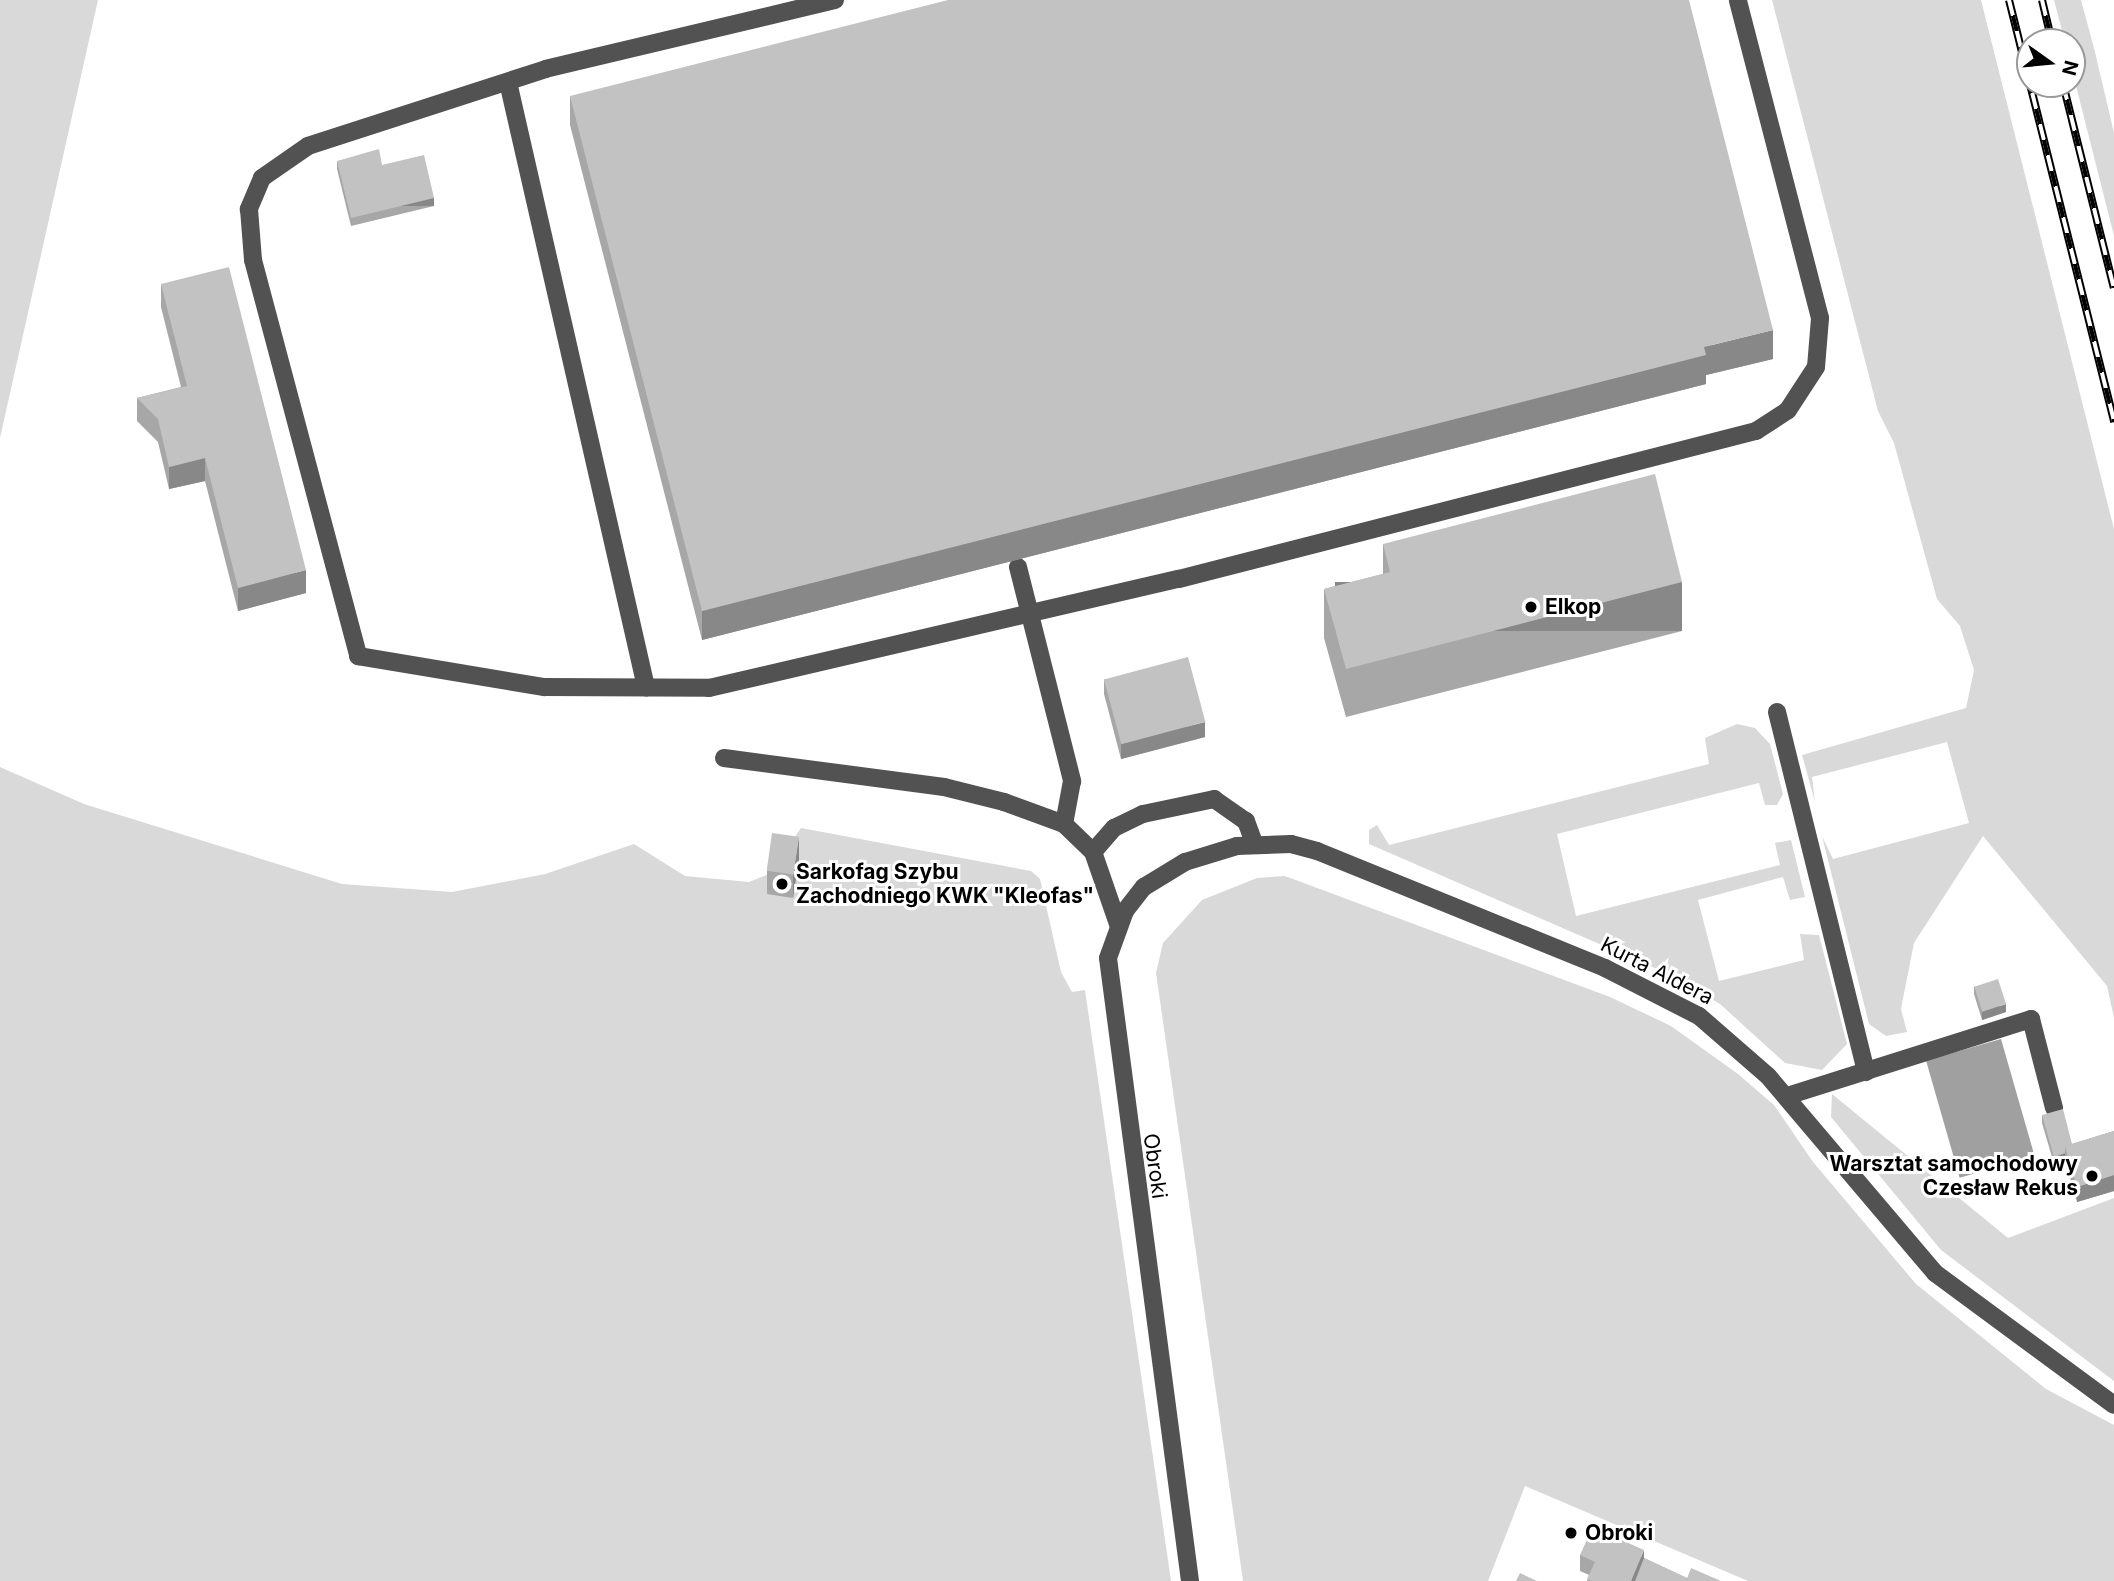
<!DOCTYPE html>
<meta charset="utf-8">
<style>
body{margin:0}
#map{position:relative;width:2114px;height:1581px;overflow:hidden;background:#fff;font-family:Inter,sans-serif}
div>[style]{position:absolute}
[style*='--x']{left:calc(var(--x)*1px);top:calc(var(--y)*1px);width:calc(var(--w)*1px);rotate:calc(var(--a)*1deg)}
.green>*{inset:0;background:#d9d9d9}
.water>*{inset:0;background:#a0a0a0;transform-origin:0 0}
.minor>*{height:18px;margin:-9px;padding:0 9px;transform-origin:9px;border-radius:9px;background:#525252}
.rail>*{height:8px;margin-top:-4px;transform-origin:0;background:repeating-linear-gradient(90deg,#fff 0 16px,#000 0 32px);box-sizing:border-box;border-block:2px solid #000}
.wall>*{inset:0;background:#a7a7a7}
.shaded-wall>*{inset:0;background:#888;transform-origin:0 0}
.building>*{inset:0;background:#c2c2c2;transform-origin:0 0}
.dots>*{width:19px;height:19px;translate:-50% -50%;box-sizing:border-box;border:4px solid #fff;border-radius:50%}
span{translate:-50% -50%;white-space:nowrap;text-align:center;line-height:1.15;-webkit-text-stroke:6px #fff;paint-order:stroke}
.poi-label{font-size:21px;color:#000;font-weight:700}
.left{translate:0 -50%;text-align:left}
.right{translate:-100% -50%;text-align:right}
.street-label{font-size:21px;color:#000}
.north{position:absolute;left:2016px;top:28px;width:70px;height:70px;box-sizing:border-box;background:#fff;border:2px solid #999;border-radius:50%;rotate:105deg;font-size:19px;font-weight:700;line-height:28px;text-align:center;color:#000}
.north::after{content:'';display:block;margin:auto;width:24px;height:32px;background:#000;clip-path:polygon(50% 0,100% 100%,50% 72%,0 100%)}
</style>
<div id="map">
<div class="green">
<div style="clip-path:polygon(0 0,98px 0,0 438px)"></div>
<div style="clip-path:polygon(1772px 0,1981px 0,2114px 529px,2114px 1018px,2107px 986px,1983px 836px,1914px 943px,1901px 1009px,1907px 1032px,1886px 1036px,1869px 1024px,1822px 836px,1833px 859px,1969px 823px,1947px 742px,1812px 777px,1815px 802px,1802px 755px,1966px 708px,1974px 670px,1960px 626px,1937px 599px,1894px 443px,1878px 411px)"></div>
<div style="clip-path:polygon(2054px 0,2081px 0,2095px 52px,2114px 133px,2114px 236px,2072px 70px,2072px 42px,2065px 42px)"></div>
<div style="clip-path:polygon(1737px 724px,1755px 728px,1770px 744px,1783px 794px,1777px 805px,1765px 805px,1759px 783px,1557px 834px,1576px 916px,1780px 865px,1775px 843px,1791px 840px,1805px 897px,1790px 900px,1783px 877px,1698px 900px,1719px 981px,1804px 960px,1800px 934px,1819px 935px,1847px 1044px,1822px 1070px,1785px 1063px,1720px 1004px,1673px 976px,1369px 844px,1369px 830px,1377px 825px,1389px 845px,1709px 764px,1705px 738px)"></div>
<div style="clip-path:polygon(0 767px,84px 804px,342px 884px,452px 892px,545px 874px,634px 844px,685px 876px,749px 882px,769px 874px,801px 828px,1031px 871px,1040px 879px,1061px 972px,1072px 992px,1085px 990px,1171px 1581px,0 1581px)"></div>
<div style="clip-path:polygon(1285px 876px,1610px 997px,1671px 1026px,1738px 1074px,1774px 1105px,1813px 1162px,1916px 1284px,2046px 1389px,2114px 1425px,2114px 1581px,1748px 1581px,1525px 1486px,1488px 1581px,1243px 1581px,1156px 973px,1163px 943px,1202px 900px,1257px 878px)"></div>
<div style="clip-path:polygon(1832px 1094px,2008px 1238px,2114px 1198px,2114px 1381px,1941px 1250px,1831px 1117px)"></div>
</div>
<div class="water">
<div style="left:2001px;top:1039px;width:122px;height:78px;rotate:74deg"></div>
</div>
<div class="minor">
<div style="--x:835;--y:0;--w:297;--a:166.6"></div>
<div style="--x:546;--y:69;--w:250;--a:162.1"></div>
<div style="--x:308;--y:146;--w:56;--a:145.2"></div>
<div style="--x:262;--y:178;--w:34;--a:113"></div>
<div style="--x:249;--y:209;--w:51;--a:85.5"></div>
<div style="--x:253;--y:260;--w:410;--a:75.1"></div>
<div style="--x:358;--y:656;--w:189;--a:9.5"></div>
<div style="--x:544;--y:687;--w:165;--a:0.3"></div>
<div style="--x:709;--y:688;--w:482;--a:-13.1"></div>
<div style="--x:1179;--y:579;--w:596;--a:-14.39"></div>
<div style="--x:1756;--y:431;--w:38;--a:-33"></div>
<div style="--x:1788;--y:410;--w:51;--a:-56.9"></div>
<div style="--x:1816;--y:367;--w:49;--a:-85.3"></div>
<div style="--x:1820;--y:318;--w:328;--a:-104.5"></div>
<div style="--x:508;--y:82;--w:621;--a:77.15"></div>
<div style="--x:1018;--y:567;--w:221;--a:75.8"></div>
<div style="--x:1072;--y:781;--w:44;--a:100.5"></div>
<div style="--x:1777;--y:712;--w:371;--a:76.1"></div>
<div style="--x:724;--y:758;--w:222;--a:7.5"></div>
<div style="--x:944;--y:787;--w:62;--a:14"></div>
<div style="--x:1004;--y:802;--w:64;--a:20.1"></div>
<div style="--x:1064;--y:824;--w:40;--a:44"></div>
<div style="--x:1118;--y:924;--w:76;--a:-109.1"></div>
<div style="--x:1093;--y:852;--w:32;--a:-49"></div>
<div style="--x:1114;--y:828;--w:32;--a:-26"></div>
<div style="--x:1143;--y:814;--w:73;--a:-11.9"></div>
<div style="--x:1214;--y:799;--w:39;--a:35"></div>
<div style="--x:1246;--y:821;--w:23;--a:70"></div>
<div style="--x:1787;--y:1096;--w:256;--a:-17.5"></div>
<div style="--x:2031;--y:1019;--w:92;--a:75.5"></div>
<div style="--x:1190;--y:1581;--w:628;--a:-97.5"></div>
<div style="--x:1108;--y:958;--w:50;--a:-70.1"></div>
<div style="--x:1125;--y:911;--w:31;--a:-52"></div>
<div style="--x:1144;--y:887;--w:48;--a:-31.4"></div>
<div style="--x:1185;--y:862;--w:54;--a:-17.1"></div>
<div style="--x:1237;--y:846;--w:54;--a:-2.1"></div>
<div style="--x:1291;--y:844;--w:27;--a:15"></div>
<div style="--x:1317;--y:851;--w:311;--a:22.1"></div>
<div style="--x:1605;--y:968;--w:106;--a:27.1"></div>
<div style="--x:1699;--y:1016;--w:91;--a:41"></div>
<div style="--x:1768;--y:1076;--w:258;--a:49.7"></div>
<div style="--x:1935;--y:1273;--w:222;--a:36.4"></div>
</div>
<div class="rail">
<div style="--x:2009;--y:0;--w:435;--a:76"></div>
<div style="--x:2042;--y:0;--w:43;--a:76.6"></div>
<div style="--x:2063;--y:84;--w:210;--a:76"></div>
</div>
<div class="wall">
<div style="clip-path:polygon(570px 96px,1773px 359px,1706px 375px,1706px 384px,702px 640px,570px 125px)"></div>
<div style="clip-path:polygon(337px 161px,382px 165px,434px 206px,351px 226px,337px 169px)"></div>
<div style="clip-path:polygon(161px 284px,306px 593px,238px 611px,205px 481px,169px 489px,158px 442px,137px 421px,137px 398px,181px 387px,161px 307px)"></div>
<div style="clip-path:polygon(1383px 544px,1682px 631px,1346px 717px,1324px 638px,1324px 589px,1383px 574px)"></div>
<div style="clip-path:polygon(1104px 679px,1205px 737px,1121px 759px,1104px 694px)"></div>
<div style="clip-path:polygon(799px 859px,793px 898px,767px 894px,767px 871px)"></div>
<div style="clip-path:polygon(1974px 986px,2006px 1012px,1982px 1020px,1974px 994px)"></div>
<div style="clip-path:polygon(2042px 1115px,2072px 1144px,2114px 1131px,2114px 1191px,2077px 1202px,2065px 1161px,2054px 1164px,2042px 1123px)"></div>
<div style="clip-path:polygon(1580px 1555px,1644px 1558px,1687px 1578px,1721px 1581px,1587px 1581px,1589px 1575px,1580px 1571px)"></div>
</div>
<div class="shaded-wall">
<div style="left:434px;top:198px;width:8px;height:85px;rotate:90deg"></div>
<div style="clip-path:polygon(1773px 330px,1773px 359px,1706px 375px,1706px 384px,702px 640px,702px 611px,1704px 347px)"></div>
<div style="clip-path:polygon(205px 458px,205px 481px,169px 489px,169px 467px)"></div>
<div style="clip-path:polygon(306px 570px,306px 593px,238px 611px,238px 588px)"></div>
<div style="left:1682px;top:582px;width:49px;height:347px;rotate:90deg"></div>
<div style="clip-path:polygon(1205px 722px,1205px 737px,1121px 759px,1121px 743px)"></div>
<div style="clip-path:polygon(799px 837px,799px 859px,793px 898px,793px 875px)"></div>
<div style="clip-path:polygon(2006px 1004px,2006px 1012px,1982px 1020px,1982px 1012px)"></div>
<div style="clip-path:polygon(2065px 1153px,2065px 1161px,2054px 1164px,2054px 1157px)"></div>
<div style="clip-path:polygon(2114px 1175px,2114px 1191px,2077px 1202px,2077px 1187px)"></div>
<div style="clip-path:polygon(1644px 1550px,1644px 1566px,1638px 1581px,1631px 1581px)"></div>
</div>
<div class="building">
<div style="clip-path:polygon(948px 0,1689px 0,1773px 330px,1704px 347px,1706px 355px,702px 611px,570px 96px)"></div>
<div style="clip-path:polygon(379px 149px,382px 165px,424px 155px,434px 198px,351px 218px,337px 161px)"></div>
<div style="clip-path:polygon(229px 267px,306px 570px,238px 588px,205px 458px,169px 467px,158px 419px,137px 398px,187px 386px,161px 284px)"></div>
<div style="clip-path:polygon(1655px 474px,1682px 582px,1346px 669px,1324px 589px,1390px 572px,1383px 544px)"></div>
<div style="left:1188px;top:657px;width:67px;height:87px;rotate:75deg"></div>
<div style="left:772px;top:833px;width:27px;height:38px;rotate:8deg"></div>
<div style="left:1998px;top:979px;width:26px;height:25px;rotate:72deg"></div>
<div style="clip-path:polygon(2063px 1109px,2072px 1144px,2065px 1146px,2065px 1153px,2054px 1157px,2042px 1115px)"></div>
<div style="clip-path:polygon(2114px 1131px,2114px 1175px,2077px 1187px,2065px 1146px)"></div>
<div style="clip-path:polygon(1590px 1533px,1605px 1540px,1608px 1534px,1644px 1550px,1631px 1581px,1592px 1581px,1587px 1579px,1595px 1562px,1580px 1555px)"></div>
<div style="clip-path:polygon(1644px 1558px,1687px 1578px,1686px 1581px,1635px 1581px)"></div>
<div style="clip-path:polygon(1691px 1568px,1721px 1581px,1686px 1581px)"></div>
<div style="clip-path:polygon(1520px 1573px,1537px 1581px,1516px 1581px)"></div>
</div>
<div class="dots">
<div style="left:1531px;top:607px;background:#000"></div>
<div style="left:782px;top:884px;background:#000"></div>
<div style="left:2092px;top:1176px;background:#000"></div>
<div style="left:1571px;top:1533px;background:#000"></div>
</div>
<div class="poi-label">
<span class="left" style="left:1545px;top:607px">Elkop</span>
<span class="left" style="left:796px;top:884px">Sarkofag Szybu<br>Zachodniego KWK "Kleofas"</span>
<span class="right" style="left:2078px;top:1176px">Warsztat samochodowy<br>Czesław Rekus</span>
<span class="left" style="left:1585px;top:1533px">Obroki</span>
</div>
<div class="street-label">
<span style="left:1657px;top:971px;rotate:27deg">Kurta Aldera</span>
<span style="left:1155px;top:1166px;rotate:82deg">Obroki</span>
</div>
<div class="north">N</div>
</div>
